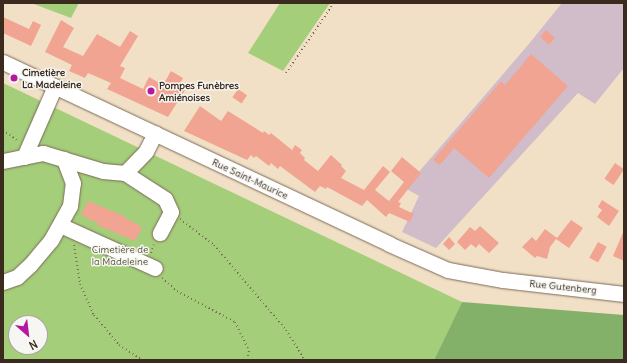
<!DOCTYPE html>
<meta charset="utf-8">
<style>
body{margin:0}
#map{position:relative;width:627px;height:363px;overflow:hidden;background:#f2e0c6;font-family:Delius,sans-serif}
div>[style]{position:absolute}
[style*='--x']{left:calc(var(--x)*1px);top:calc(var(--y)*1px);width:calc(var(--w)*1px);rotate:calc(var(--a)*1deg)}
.industrial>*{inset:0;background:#d1bdca}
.green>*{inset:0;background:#a4ce7a}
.forest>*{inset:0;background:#83b16a}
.building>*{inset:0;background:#f1a491;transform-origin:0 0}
.path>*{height:2px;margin-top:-1px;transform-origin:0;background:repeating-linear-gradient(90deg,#7b6a59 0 1px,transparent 0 4px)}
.roads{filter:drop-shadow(0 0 1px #7b6a59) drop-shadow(0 0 1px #7b6a59)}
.minor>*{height:15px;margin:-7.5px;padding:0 7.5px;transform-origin:7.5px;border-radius:7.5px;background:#fff}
.dots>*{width:11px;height:11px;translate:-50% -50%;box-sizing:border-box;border:2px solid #f6f6f2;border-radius:50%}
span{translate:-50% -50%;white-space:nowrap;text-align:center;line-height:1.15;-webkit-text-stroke:3px #f6f6f2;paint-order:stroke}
.poi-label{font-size:10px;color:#3b2a1e;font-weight:700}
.left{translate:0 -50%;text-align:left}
.street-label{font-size:10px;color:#3b2a1e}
.park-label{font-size:10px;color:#555335}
.frame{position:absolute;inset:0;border:4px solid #3b2a1e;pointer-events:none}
.north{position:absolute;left:8px;top:315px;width:40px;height:40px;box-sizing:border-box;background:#f6f6f2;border:1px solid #aba49d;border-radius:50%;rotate:152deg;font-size:11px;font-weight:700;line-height:16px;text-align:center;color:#3b2a1e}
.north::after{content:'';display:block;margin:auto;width:14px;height:18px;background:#b5179e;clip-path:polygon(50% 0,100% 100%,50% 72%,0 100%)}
</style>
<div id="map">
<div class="industrial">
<div style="clip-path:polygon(562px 3px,624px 3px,624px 68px,595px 104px,578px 93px,436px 248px,402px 232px,419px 196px,405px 188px,528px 45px)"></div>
</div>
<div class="green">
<div style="clip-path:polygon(31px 3px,79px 3px,71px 18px)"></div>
<div style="clip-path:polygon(280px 3px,330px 3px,283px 71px,248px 53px)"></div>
<div style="clip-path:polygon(evenodd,3px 83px,462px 302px,434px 360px,3px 360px,3px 83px,16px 323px,40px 323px,40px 347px,16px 347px,16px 323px)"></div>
</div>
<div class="forest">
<div style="clip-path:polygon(462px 302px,624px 315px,624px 360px,434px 360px)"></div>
</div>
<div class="building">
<div style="clip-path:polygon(3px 17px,29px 29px,33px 21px,41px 25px,31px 46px,3px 33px)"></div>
<div style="clip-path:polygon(61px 20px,74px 28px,63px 47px,83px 56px,97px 34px,120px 47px,130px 31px,138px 36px,120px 66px,125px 68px,120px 78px,143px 89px,149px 77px,163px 85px,171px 71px,183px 78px,178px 87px,185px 90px,168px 117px,107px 89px,111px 83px,88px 73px,85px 78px,69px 71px,72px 65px,45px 52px)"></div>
<div style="left:546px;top:30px;width:12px;height:9px;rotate:42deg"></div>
<div style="clip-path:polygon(531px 54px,568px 86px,489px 178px,454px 148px,440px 165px,433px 160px,501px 81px,505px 85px)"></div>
<div style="left:238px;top:89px;width:11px;height:10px;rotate:34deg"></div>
<div style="clip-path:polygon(200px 106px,221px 121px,228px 111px,263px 133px,264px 131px,269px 135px,271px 133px,292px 150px,295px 145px,302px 150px,300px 153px,305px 158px,304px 160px,318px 171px,331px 155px,342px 165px,341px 166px,346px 171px,341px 178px,364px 190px,383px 166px,390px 172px,375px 190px,389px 201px,404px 182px,391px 171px,402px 157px,421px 173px,398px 202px,401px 203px,399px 207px,414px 214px,410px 222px,389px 213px,386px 217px,367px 200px,362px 206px,327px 187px,326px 189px,320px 186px,315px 192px,280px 166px,278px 169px,271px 163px,269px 166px,256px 156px,254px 158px,251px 155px,247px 160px,184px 131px)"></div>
<div style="left:615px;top:163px;width:11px;height:19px;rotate:34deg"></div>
<div style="clip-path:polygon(602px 200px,619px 211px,609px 226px,597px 217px,602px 210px,598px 207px)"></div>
<div style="clip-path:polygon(88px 201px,126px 217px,125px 218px,142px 227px,135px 241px,97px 225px,98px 223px,81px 215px)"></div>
<div style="clip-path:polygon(571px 220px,583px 228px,569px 248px,556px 239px,550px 247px,547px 259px,537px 256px,535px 258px,522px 247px,532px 237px,536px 241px,545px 229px,557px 238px)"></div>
<div style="clip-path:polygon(480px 226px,499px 243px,489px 253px,479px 244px,476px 248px,471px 244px,465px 250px,457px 242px,470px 227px,475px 231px)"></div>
<div style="clip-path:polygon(624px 230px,624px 261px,613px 256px)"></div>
<div style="clip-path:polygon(449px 237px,455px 244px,449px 250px,443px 244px)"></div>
<div style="left:598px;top:242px;width:10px;height:18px;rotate:29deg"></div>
</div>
<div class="path">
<div style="--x:286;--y:73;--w:85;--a:-55.6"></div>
<div style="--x:3;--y:130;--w:19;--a:36"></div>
<div style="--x:180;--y:219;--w:43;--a:37.4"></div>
<div style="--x:214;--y:245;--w:111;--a:49.7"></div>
<div style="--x:286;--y:330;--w:36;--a:58"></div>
<div style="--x:74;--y:245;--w:39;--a:81"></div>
<div style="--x:80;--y:284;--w:34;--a:66"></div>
<div style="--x:94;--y:315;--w:39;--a:50"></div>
<div style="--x:119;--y:345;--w:27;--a:33"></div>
<div style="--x:151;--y:253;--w:9;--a:-72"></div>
<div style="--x:162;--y:278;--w:20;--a:41"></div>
<div style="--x:177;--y:291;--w:66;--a:28.1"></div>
<div style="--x:235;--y:322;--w:32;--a:64"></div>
<div style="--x:249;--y:351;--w:9;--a:103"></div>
</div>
<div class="roads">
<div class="minor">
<div style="--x:3;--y:62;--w:427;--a:25.2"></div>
<div style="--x:389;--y:244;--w:64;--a:23.8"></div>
<div style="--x:448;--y:270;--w:56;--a:10.3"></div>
<div style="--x:503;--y:280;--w:122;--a:6.6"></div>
<div style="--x:24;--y:157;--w:77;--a:-66.4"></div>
<div style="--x:3;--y:161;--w:41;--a:-11.3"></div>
<div style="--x:43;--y:153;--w:63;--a:16.7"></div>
<div style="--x:103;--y:171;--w:22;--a:5"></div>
<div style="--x:125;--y:173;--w:48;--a:33"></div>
<div style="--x:165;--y:199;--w:14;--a:65"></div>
<div style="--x:171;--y:212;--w:24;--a:118"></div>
<div style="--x:125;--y:173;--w:30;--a:-46"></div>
<div style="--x:146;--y:151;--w:20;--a:-63"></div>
<div style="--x:60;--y:225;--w:104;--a:24.4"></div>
<div style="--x:3;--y:282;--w:15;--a:-20"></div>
<div style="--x:17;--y:277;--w:18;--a:-43"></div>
<div style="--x:30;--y:265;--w:33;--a:-50"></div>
<div style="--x:51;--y:240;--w:39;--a:-61"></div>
<div style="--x:70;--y:206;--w:23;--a:-83"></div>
<div style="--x:73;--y:183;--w:26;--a:-111"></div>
</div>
</div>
<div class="dots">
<div style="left:14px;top:78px;background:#b5179e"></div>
<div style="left:151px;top:91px;background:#b5179e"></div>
</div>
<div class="poi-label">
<span class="left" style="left:22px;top:78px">Cimetière<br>La Madeleine</span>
<span class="left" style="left:159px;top:91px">Pompes Funèbres<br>Amiénoises</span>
</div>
<div class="street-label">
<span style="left:250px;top:179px;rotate:25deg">Rue Saint-Maurice</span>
<span style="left:563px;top:287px;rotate:6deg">Rue Gutenberg</span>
</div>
<div class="park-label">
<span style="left:120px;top:255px">Cimetière de<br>la Madeleine</span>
</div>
<div class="frame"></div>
<div class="north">N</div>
</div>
